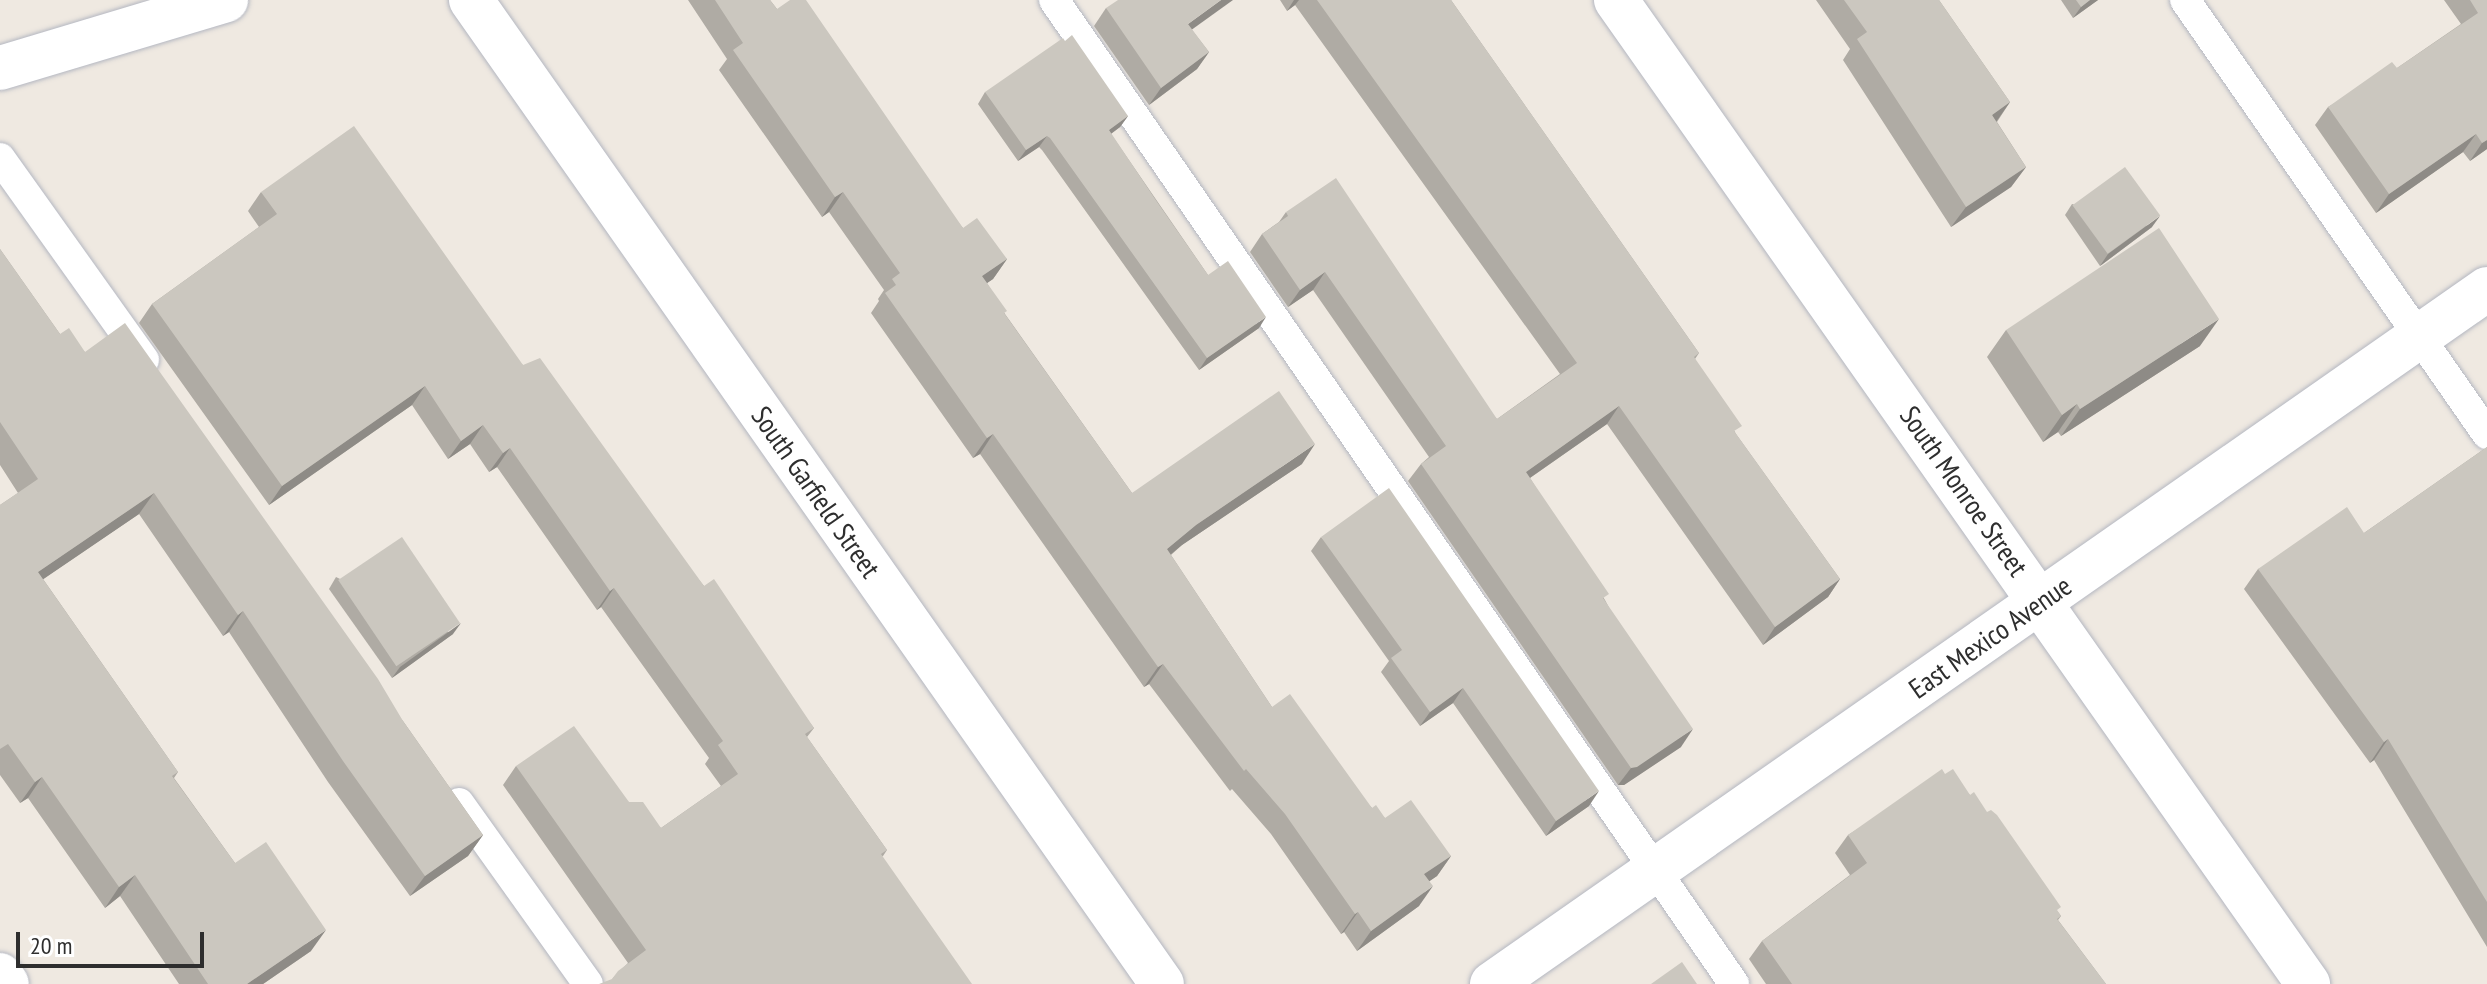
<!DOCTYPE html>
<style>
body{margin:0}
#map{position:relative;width:2487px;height:984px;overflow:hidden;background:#efe9e1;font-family:"PT Sans Narrow",sans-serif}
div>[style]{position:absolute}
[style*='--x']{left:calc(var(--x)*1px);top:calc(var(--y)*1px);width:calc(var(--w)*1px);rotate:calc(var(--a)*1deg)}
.roads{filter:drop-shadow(0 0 2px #b4b7c1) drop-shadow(0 0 2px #b4b7c1)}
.service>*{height:30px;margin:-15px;padding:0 15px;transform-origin:15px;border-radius:15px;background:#fff}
.minor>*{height:44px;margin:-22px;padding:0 22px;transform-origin:22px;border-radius:22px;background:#fff}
.tertiary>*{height:44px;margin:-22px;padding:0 22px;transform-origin:22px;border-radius:22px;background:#fff}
.wall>*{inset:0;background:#afaba4}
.shaded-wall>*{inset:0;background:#8e8b86}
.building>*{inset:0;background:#cbc7bf;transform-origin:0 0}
span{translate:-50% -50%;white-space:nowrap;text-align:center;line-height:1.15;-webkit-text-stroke:6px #fff;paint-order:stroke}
.street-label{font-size:28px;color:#2e2e2e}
.scale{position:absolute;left:16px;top:932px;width:188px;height:36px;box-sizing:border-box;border:4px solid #2e2e2e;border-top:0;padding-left:10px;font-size:24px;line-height:28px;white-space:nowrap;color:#2e2e2e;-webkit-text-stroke:6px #fff;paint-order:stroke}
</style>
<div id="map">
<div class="roads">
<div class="service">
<div style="--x:1054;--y:0;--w:1196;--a:55.35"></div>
<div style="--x:2185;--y:0;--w:529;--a:55.17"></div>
<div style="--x:0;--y:158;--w:248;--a:54.5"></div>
<div style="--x:459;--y:803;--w:222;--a:54.5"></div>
</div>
<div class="minor">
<div style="--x:471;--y:0;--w:1202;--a:54.92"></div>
<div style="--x:1616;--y:0;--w:1203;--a:54.88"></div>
<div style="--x:0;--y:68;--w:236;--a:-16.7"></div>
<div style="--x:0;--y:975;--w:11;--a:52"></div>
</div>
<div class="tertiary">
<div style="--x:1492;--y:984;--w:1214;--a:-34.93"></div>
</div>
</div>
<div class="wall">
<div style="clip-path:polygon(688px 0,770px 0,777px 9px,963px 228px,1007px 259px,993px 279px,987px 283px,1005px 314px,1132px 493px,1302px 464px,1182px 545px,1171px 555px,1272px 707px,1372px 808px,1385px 818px,1451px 856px,1437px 876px,1429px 881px,1419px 906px,1357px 951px,1344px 932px,1341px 934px,1271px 834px,1232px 789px,1230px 791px,1149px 684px,1144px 687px,980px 454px,973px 458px,871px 313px,879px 301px,878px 299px,884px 290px,829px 212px,822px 217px,719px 70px,727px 59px)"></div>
<div style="clip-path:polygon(1280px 0,1451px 0,1699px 353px,1695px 359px,1736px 434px,1840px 579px,1828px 597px,1763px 645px,1607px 424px,1530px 478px,1605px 600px,1681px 747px,1624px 785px,1618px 785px,1408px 481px,1421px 464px,1429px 457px,1313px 290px,1288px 307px,1250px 252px,1262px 234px,1279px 222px,1286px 212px,1497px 419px,1560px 374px,1295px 5px,1287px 11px)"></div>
<div style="clip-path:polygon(1816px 0,1939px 0,2010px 102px,1997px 122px,2026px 167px,2011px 187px,1951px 227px,1843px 60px,1850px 49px)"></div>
<div style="clip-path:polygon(2061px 0,2098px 0,2073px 18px)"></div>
<div style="clip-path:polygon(2444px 0,2487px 0,2487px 149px,2470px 161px,2463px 152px,2376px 213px,2315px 125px,2328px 107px,2397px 68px,2461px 24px)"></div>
<div style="clip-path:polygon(1106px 8px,1192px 30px,1209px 52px,1197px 69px,1149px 105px,1094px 26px)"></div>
<div style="clip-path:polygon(985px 92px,1128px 116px,1120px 127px,1111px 134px,1208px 275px,1259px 328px,1199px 370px,1042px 150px,1039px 147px,1018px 161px,978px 104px)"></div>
<div style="clip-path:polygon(261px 192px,523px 365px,704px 586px,814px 728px,807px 737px,887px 850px,883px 856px,612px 979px,628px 963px,503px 785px,516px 766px,629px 802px,661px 828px,721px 786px,705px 764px,709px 758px,601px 607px,597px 610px,497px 467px,489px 472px,470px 444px,448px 459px,412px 405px,269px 505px,139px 323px,152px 304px,259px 227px,248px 211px)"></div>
<div style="clip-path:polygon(2072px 204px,2152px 227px,2100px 266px,2065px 215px)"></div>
<div style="clip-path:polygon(0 249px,60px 334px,85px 352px,403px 721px,483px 835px,468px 856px,410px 896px,328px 782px,229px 632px,223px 636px,139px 514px,43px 579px,178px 772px,174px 778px,235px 863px,311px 951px,263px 984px,179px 984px,120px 896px,105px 908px,28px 798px,20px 803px,0 775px,0 505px,18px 493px,0 465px)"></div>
<div style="clip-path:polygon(2006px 330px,2200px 346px,2061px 436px,2058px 432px,2043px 442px,1987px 357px)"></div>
<div style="clip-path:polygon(2487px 447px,2487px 947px,2374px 760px,2370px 763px,2244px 589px,2258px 569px,2364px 533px)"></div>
<div style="clip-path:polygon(1321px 537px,1589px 806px,1546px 836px,1453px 703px,1420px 726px,1381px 672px,1389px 661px,1311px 551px)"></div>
<div style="clip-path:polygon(336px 577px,453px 634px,392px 678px,329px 589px)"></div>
<div style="clip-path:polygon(1945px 774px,1970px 795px,2058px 912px,2061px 916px,2058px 920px,2106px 984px,1766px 984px,1749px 959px,1762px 941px,1850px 875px,1835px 853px,1848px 835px)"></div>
</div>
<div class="shaded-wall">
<div style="clip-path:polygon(1221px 0,1233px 0,1176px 41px,1188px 24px)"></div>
<div style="clip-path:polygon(1294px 0,1299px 0,1295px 5px,1287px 11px)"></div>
<div style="clip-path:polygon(2090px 0,2098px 0,2073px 18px,2081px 7px)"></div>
<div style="clip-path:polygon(1209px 52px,1197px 69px,1149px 105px,1161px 88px)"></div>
<div style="clip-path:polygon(2010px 102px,1996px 122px,1992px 115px)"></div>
<div style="clip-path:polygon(1128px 116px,1120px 127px,1101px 141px,1109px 130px)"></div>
<div style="clip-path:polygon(2476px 134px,2463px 152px,2376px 213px,2389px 194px)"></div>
<div style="clip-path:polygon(1047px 136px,1039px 147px,1018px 161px,1026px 150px)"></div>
<div style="clip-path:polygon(2487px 140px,2487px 149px,2470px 161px,2482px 143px)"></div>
<div style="clip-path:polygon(2026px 167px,2011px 187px,1951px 227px,1966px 207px)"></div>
<div style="clip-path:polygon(843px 192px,829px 212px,822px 217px,835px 197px)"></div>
<div style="clip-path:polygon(2160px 216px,2152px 227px,2100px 266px,2108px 254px)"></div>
<div style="clip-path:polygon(1007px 259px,993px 279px,968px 296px,982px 276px)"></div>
<div style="clip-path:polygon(1325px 272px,1313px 290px,1288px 307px,1300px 290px)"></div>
<div style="clip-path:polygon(1266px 317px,1259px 328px,1199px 370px,1207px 358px)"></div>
<div style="clip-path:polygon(2219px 319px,2200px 346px,2061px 436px,2080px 409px)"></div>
<div style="clip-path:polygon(425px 386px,412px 405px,269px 505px,282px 486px)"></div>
<div style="clip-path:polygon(2077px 404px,2058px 432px,2043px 442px,2062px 415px)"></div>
<div style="clip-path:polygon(1619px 406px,1607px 424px,1514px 489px,1526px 472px)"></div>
<div style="clip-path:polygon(483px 425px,470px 444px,448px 459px,461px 441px)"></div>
<div style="clip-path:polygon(993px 434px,980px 454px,973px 458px,987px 438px)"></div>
<div style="clip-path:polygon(1315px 444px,1302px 464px,1182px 545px,1153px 569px,1167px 549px,1196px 525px)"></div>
<div style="clip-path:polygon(510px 448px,497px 467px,489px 472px,503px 453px)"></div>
<div style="clip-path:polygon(154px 493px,139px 514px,23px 593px,38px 572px)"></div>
<div style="clip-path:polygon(1840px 579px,1828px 597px,1763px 645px,1775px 627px)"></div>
<div style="clip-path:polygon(614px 588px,601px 607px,597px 610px,610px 591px)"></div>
<div style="clip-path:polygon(243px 611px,229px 632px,223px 636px,238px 615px)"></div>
<div style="clip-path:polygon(461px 623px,453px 634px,392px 678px,400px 667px)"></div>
<div style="clip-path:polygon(1163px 664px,1149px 684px,1144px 687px,1158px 667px)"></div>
<div style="clip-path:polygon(1463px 688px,1453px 703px,1420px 726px,1430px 712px)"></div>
<div style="clip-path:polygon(1693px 729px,1681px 747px,1624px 785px,1618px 785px,1631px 768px)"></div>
<div style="clip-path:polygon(2388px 739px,2374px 760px,2370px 763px,2384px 742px)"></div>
<div style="clip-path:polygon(42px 777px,28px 798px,20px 803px,35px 782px)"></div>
<div style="clip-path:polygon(1599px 791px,1589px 806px,1546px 836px,1556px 821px)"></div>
<div style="clip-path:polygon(483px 835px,468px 856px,410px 896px,425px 876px)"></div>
<div style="clip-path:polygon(1451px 856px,1437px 876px,1411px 894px,1424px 874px)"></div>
<div style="clip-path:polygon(135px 875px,120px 896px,105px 908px,119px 887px)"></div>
<div style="clip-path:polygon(1433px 886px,1419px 906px,1357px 951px,1371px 931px)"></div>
<div style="clip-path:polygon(1358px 912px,1344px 932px,1341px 934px,1355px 914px)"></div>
<div style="clip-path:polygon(326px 930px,311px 951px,263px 984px,247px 984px)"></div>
</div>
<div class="building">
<div style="clip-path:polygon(715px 0,770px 0,777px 9px,790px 0,806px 0,963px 228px,977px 218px,1007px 259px,982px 276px,1007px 311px,1004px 313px,1132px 493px,1279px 391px,1315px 444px,1196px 525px,1167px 549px,1272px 707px,1290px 694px,1372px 808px,1376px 805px,1385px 818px,1411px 800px,1451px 856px,1424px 874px,1433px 886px,1371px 931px,1358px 912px,1355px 914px,1285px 814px,1246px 769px,1244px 771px,1163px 664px,1158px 667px,993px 434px,987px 438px,885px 293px,896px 285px,892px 279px,900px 273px,843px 192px,835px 197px,733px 50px,743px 43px)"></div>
<div style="clip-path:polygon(1118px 0,1221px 0,1188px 24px,1209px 52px,1161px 88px,1106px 8px)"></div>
<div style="clip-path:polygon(1317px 0,1451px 0,1699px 353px,1694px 357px,1742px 426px,1734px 431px,1840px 579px,1775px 627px,1619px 406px,1526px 472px,1609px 594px,1603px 598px,1693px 729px,1637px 767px,1631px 768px,1421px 464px,1446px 446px,1325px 272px,1300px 290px,1262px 234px,1288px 216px,1286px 212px,1336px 178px,1497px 419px,1577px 363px)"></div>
<div style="clip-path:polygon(1844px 0,1939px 0,2010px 102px,1992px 115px,2026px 167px,1966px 207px,1857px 39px,1867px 32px)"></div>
<div style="clip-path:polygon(2076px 0,2090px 0,2081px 7px)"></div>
<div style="clip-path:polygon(2470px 0,2487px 0,2487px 140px,2482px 143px,2476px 134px,2389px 194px,2328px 107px,2392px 62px,2397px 68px,2478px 13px)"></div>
<div style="clip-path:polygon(1072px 35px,1128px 116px,1109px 130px,1155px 199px,1208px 275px,1228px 261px,1266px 317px,1207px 358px,1050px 138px,1047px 136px,1026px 150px,985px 92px,1063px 38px,1065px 41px)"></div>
<div style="clip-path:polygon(354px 126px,523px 365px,540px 358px,704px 586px,714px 579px,814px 728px,805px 734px,887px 850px,881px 854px,972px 984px,599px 984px,612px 979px,618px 971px,646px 950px,516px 766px,574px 726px,629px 802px,643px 802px,661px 828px,738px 774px,718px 745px,723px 741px,614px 588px,610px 591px,510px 448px,503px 453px,483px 425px,461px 441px,425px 386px,282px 486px,152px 304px,277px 214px,261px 192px)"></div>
<div style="left:2125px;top:167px;width:60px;height:65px;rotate:54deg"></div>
<div style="clip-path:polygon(2159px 228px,2219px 319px,2080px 409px,2077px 404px,2062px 415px,2006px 330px)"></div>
<div style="clip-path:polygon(0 249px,60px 334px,69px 328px,85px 352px,125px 323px,378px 679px,403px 721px,483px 835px,425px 876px,343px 761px,243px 611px,238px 615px,154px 493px,38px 572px,178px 772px,172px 776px,235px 863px,266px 842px,326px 930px,247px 984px,208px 984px,135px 875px,119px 887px,42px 777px,35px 782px,8px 744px,0 749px,0 505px,38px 479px,0 422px)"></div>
<div style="clip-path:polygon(2487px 447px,2487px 902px,2388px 739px,2384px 742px,2258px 569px,2347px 507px,2364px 533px)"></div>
<div style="clip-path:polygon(1389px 488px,1599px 791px,1556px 821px,1463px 688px,1430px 712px,1391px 658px,1402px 650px,1321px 537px)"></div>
<div style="left:402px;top:537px;width:104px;height:77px;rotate:56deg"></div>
<div style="clip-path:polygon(1942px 769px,1945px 774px,1953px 769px,1970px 795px,1974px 792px,1987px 812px,1991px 810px,1997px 815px,2061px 907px,2057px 910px,2061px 916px,2057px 919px,2106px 984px,1792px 984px,1762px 941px,1867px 863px,1848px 835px)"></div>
<div style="clip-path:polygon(1682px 962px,1697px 984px,1651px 984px)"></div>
</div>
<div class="street-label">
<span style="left:1964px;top:491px;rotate:55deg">South Monroe Street</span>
<span style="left:816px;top:492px;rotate:55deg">South Garfield Street</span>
<span style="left:1990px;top:637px;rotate:-35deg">East Mexico Avenue</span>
</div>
<div class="scale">20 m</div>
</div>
